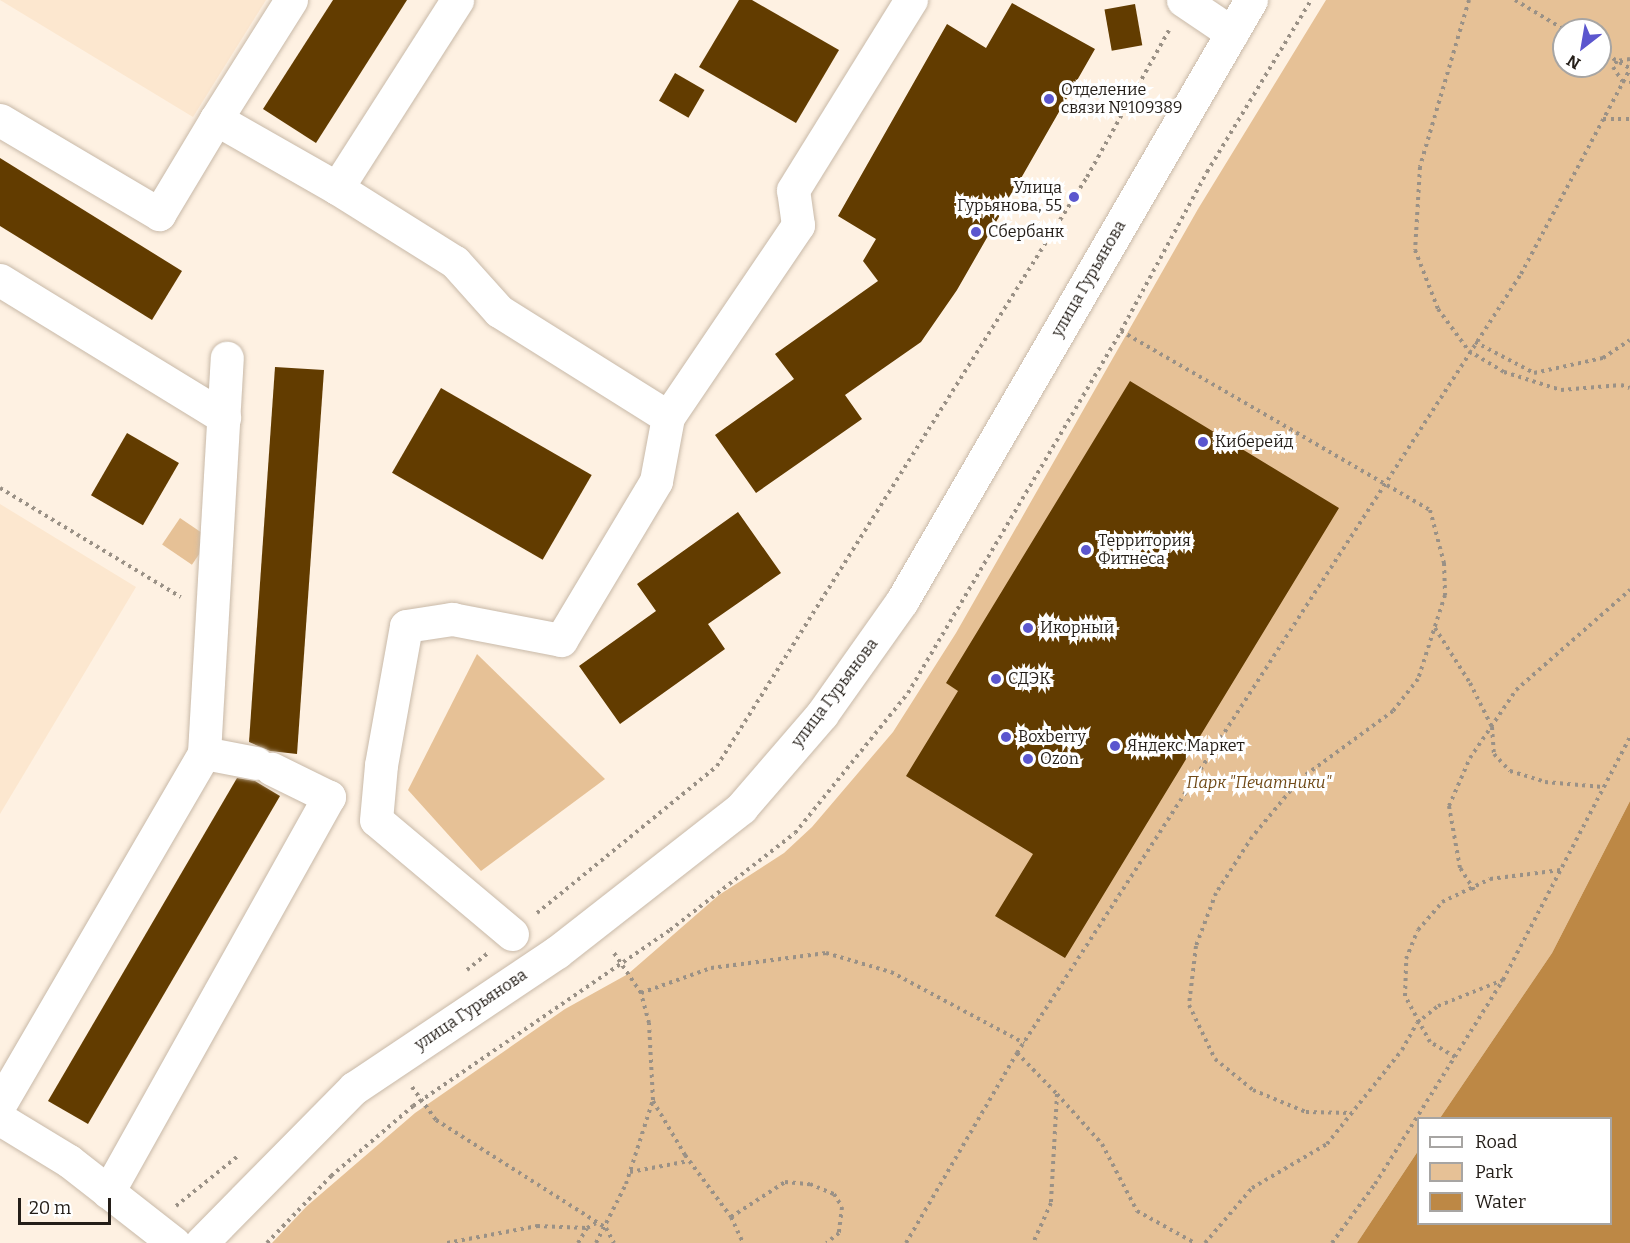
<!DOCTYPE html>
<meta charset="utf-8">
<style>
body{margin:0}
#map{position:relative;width:1630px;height:1243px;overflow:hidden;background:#fef1e2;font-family:Bitter,serif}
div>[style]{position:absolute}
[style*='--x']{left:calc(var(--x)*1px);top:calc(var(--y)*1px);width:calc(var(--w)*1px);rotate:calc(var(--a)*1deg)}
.built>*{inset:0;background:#fce7cf}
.green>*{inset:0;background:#e6c196;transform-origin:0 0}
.water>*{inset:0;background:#bd8845}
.building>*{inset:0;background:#623c00;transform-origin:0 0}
.path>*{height:4px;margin-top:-2px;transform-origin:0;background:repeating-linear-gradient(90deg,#9a9186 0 3px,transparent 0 7.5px)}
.roads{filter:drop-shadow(0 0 2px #c8b9a8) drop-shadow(0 0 2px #c8b9a8)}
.minor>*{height:33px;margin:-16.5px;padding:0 16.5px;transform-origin:16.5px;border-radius:16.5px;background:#fff}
.dots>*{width:16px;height:16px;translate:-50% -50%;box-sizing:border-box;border:3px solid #fff;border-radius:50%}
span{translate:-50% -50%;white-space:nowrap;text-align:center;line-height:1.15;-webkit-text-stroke:6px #fff;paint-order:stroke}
.poi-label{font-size:16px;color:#241e18}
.left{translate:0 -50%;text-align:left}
.right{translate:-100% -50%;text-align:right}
.street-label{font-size:16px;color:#241e18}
.park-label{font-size:16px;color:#704a18;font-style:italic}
.legend{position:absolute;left:1417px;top:1117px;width:195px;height:108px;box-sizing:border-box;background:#fff;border:2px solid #a7a5a3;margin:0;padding:8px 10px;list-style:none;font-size:18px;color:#241e18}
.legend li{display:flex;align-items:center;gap:12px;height:30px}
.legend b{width:30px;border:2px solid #a7a5a3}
.north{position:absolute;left:1552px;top:18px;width:60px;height:60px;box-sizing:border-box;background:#fff;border:2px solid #a7a5a3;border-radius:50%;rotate:211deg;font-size:16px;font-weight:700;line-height:24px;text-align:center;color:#241e18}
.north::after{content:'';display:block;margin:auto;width:21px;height:27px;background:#5b56ce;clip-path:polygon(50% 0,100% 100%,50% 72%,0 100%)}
.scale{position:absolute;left:18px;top:1198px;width:93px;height:27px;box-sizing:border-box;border:3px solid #241e18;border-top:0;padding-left:8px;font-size:18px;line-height:21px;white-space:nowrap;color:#241e18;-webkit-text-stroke:4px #fff;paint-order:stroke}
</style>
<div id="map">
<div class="built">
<div style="clip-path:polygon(0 0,266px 0,193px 117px)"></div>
<div style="clip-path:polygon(0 504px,136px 587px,0 814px)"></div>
</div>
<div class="green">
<div style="clip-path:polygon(evenodd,1326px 0,1630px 0,1630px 801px,1552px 953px,1440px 1118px,1418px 1118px,1418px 1151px,1357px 1243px,272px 1243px,307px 1206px,415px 1113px,565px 1009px,628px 974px,719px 895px,784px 853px,812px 827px,893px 732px,956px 633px,1198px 209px,1326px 0,1564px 30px,1600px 30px,1600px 66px,1564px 66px,1564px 30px)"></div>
<div style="left:180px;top:518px;width:36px;height:32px;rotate:34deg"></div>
<div style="clip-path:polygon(477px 654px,605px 779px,481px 871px,408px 790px)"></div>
</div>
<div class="water">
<div style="clip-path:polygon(1630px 801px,1630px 1243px,1357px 1243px,1418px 1151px,1418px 1224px,1610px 1224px,1610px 1118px,1440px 1118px,1552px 953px)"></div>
</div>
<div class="building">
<div style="clip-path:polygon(333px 0,407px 0,316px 143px,263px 109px)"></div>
<div style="clip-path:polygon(739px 0,752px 0,839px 50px,796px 123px,699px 67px)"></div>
<div style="clip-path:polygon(1012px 3px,1095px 49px,957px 290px,921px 342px,845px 395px,862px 419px,756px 493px,715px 435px,794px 379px,775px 354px,878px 281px,863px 261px,876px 239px,838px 216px,947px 24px,986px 48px)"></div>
<div style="left:1135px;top:4px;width:42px;height:31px;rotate:80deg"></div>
<div style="left:675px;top:73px;width:34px;height:32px;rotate:30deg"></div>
<div style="clip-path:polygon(0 158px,182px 271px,152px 320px,0 226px)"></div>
<div style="clip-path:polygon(275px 367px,324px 370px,297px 754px,270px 751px,249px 742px)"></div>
<div style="clip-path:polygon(1130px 381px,1339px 508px,1065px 958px,995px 916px,1033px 854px,906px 776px,958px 691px,946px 683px)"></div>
<div style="left:441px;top:388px;width:174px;height:98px;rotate:30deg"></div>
<div style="left:127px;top:433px;width:60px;height:72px;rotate:30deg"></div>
<div style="clip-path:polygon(738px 512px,781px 573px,708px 624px,725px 649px,620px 724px,579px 666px,656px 611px,637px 584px)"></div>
<div style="clip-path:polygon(237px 778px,255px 781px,280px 796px,88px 1124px,48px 1101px)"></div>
</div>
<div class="path">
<div style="--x:1469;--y:0;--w:174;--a:106.4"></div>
<div style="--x:1420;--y:167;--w:83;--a:93.4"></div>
<div style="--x:1415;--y:250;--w:63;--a:68.7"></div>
<div style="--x:1438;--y:309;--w:52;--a:53.6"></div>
<div style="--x:1469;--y:351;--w:41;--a:31"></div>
<div style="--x:1504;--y:372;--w:60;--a:17.5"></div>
<div style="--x:1561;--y:390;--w:60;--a:-4.8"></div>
<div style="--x:1621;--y:385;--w:9;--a:18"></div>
<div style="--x:1515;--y:0;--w:58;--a:31"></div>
<div style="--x:1600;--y:51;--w:34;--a:30"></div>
<div style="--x:1630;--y:59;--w:13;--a:171"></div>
<div style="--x:1617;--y:61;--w:7;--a:124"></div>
<div style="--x:1613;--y:67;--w:17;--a:57"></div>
<div style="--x:1622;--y:81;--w:8;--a:7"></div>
<div style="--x:1603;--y:119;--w:27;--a:0"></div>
<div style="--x:1121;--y:331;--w:181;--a:-61.6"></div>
<div style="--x:1207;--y:172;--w:201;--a:-58.8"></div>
<div style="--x:1475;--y:342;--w:67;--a:27.7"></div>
<div style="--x:1534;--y:373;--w:71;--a:-12.3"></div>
<div style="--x:1603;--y:358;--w:32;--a:-34"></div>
<div style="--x:0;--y:488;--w:211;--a:31.1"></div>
<div style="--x:1435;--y:628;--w:65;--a:57.5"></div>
<div style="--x:1470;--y:683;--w:49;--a:63.4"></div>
<div style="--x:1492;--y:727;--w:27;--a:86"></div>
<div style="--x:1494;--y:754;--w:23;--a:47"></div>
<div style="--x:1510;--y:771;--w:37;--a:17"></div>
<div style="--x:1545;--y:782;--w:58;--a:4.9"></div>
<div style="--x:1474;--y:890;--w:26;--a:-122"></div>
<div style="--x:1460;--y:868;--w:63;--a:-100.1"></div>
<div style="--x:1449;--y:806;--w:52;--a:-66.4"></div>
<div style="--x:1470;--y:758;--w:82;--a:-55.9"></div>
<div style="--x:1516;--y:690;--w:152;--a:-41.3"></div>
<div style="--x:537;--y:913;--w:232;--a:-39.2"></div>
<div style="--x:717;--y:766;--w:696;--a:-57.86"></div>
<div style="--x:1087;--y:177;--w:168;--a:-60.8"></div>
<div style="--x:467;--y:970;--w:26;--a:-39"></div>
<div style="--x:641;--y:993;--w:74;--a:-19.7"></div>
<div style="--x:711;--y:968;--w:116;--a:-7.4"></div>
<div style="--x:826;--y:953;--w:68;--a:16.3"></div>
<div style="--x:891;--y:972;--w:151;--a:28.1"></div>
<div style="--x:1017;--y:1053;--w:57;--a:45.7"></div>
<div style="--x:1057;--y:1094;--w:109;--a:93.2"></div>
<div style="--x:1051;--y:1203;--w:44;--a:114.2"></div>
<div style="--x:1455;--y:1057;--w:29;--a:-149"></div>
<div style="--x:1430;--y:1042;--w:52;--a:-118.5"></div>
<div style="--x:1405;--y:996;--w:37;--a:-88"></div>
<div style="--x:1406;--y:959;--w:31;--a:-68"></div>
<div style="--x:1418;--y:930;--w:37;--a:-49"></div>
<div style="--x:1442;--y:902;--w:53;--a:-25.6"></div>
<div style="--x:1490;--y:879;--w:71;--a:-7.3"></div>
<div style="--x:412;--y:1087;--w:41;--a:54"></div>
<div style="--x:436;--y:1120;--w:201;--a:32.4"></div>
<div style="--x:606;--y:1228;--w:17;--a:62"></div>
<div style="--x:1057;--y:1094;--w:67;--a:48"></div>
<div style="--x:1102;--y:1144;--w:76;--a:62.4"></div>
<div style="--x:1137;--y:1211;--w:66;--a:28.9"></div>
<div style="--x:653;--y:1101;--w:63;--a:59.3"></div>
<div style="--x:685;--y:1155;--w:77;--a:53.4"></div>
<div style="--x:731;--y:1217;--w:29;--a:65"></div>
<div style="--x:630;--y:1172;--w:60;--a:-10.6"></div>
<div style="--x:176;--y:1206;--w:80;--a:-38.9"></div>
<div style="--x:731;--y:1217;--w:64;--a:-32.9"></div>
<div style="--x:785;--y:1182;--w:25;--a:5"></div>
<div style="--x:810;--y:1184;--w:26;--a:23"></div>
<div style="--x:834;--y:1194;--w:15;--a:58"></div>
<div style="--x:842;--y:1207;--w:26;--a:97"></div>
<div style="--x:839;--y:1233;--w:16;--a:142"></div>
<div style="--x:267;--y:1243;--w:93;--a:-46.3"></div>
<div style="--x:331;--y:1176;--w:108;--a:-40.5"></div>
<div style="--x:413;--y:1106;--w:311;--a:-34.4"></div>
<div style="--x:670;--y:930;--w:158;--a:-37.8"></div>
<div style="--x:795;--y:833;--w:180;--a:-51.1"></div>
<div style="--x:908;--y:693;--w:420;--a:-59.5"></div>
<div style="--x:1121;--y:331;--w:357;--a:30.1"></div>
<div style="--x:1430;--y:510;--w:55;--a:75.2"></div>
<div style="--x:1444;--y:563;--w:32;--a:88"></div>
<div style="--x:1445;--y:595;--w:88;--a:107.8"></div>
<div style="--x:1418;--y:679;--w:41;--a:128"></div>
<div style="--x:1393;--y:711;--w:115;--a:143.8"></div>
<div style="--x:1300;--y:779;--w:75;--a:129.6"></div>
<div style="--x:1252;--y:837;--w:67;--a:122.7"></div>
<div style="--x:1216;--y:893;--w:57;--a:110.7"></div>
<div style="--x:1196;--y:946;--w:59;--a:96.8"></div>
<div style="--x:1189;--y:1005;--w:60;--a:64.3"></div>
<div style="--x:1215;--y:1059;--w:49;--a:39.2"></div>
<div style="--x:1253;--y:1090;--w:57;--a:22.5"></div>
<div style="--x:1306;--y:1112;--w:46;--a:1.2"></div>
<div style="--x:447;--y:1243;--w:92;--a:-10.7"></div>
<div style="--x:537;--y:1226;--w:50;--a:2.3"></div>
<div style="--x:578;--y:1243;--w:17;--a:-59"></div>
<div style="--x:587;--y:1228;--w:10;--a:-29"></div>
<div style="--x:596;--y:1243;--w:66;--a:-63"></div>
<div style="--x:626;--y:1184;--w:88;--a:-72.2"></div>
<div style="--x:653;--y:1100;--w:77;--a:-93"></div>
<div style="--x:649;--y:1023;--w:31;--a:-105"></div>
<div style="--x:641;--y:993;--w:52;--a:-124"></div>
<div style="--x:906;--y:1243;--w:220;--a:-59.7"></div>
<div style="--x:1017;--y:1053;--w:928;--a:-57.1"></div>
<div style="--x:1521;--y:274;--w:232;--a:-62"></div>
<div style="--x:1205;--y:1243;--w:72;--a:-49.5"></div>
<div style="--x:1252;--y:1188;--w:87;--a:-30.4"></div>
<div style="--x:1327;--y:1144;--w:120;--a:-51.4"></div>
<div style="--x:1402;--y:1050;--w:31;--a:-61"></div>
<div style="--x:1417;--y:1023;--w:27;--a:-39"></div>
<div style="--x:1438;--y:1006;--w:70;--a:-21.8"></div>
<div style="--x:1332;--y:1243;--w:73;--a:-53.9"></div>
<div style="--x:1375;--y:1184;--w:241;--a:-57.9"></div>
<div style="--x:1503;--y:980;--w:274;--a:-62.4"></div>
</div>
<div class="roads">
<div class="minor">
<div style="--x:291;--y:0;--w:141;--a:122.2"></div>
<div style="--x:216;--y:119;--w:139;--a:29.7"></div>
<div style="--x:337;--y:188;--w:139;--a:32.1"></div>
<div style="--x:455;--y:262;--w:66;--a:48.1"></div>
<div style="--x:499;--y:311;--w:199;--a:32.1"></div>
<div style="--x:668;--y:417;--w:232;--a:-55.9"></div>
<div style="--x:798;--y:225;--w:35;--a:-98"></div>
<div style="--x:793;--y:190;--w:224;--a:-58.2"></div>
<div style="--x:1183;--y:0;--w:59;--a:34"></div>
<div style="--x:0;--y:120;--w:185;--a:30.6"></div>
<div style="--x:159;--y:214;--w:111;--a:-59"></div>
<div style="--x:337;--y:188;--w:223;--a:-57.4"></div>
<div style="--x:0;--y:280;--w:263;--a:31.5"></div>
<div style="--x:204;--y:753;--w:53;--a:10.9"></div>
<div style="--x:512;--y:934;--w:177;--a:-140"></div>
<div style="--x:376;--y:820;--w:55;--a:-84.8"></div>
<div style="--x:381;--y:765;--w:141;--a:-79.8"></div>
<div style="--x:406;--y:626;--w:47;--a:-8.7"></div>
<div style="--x:452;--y:619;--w:111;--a:10.9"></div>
<div style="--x:561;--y:640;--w:185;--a:-59.1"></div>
<div style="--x:656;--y:481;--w:65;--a:-79.4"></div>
<div style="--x:0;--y:1104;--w:406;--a:-59.8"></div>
<div style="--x:204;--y:753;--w:396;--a:-86.7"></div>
<div style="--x:0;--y:1119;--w:81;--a:31.3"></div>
<div style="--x:69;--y:1161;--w:133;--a:38"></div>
<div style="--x:108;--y:1192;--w:453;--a:-60.8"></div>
<div style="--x:329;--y:797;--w:64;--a:-153.8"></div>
<div style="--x:201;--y:1243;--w:218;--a:-45.4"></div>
<div style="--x:354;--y:1088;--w:244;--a:-33.8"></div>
<div style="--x:557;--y:952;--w:234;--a:-38"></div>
<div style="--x:741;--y:808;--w:124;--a:-49.2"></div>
<div style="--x:822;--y:714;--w:138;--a:-54.7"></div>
<div style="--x:902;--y:601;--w:695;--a:-59.86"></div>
</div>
</div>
<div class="dots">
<div style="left:1049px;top:99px;background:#5b56ce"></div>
<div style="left:1074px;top:197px;background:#5b56ce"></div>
<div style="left:976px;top:232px;background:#5b56ce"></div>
<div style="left:1203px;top:442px;background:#5b56ce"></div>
<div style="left:1086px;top:550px;background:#5b56ce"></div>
<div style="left:1028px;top:628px;background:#5b56ce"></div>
<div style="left:996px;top:679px;background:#5b56ce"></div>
<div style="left:1006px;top:737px;background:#5b56ce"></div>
<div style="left:1115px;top:746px;background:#5b56ce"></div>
<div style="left:1028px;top:759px;background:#5b56ce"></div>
</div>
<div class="poi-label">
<span class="left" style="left:1061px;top:99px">Отделение<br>связи №109389</span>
<span class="right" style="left:1062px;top:197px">Улица<br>Гурьянова, 55</span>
<span class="left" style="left:988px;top:232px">Сбербанк</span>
<span class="left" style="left:1215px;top:442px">Киберейд</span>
<span class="left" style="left:1098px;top:550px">Территория<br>Фитнеса</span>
<span class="left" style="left:1040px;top:628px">Икорный</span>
<span class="left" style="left:1008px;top:679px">СДЭК</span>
<span class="left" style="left:1018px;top:737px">Boxberry</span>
<span class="left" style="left:1127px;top:746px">Яндекс.Маркет</span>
<span class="left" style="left:1040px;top:759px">Ozon</span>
</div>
<div class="street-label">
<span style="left:1089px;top:279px;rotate:-60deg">улица Гурьянова</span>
<span style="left:835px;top:693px;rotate:-53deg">улица Гурьянова</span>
<span style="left:471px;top:1010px;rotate:-34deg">улица Гурьянова</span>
</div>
<div class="park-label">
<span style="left:1259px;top:783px">Парк "Печатники"</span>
</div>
<ul class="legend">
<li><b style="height:8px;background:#fff"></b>Road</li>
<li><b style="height:16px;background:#e6c196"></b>Park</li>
<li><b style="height:16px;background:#bd8845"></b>Water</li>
</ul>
<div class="north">N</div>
<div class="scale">20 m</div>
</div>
